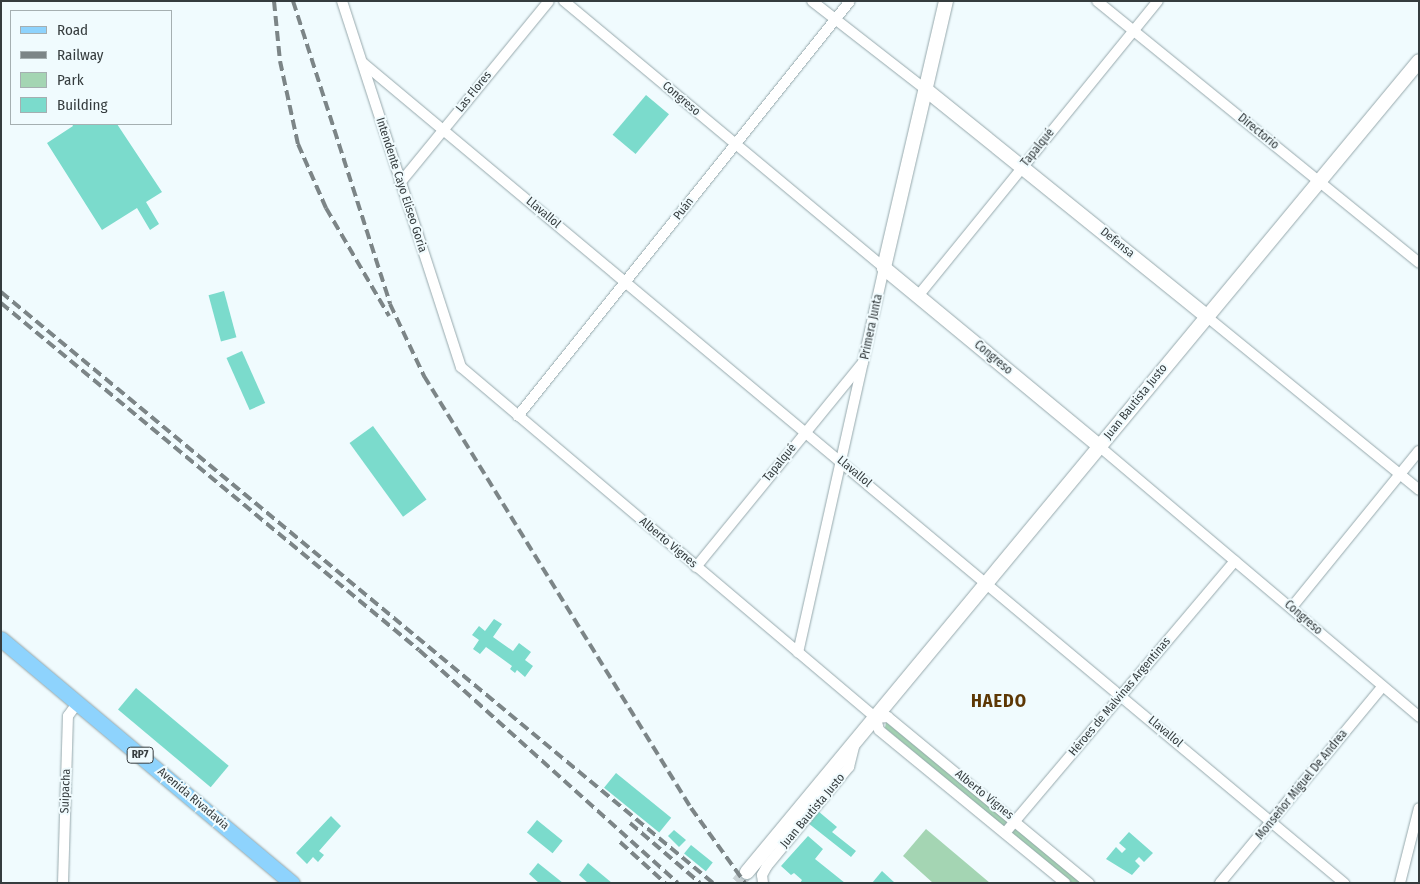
<!DOCTYPE html>
<meta charset="utf-8">
<style>
body{margin:0}
#map{position:relative;width:1420px;height:884px;overflow:hidden;background:#f0fbfe;font-family:"Fira Sans Condensed",sans-serif}
div>[style]{position:absolute}
[style*='--x']{left:calc(var(--x)*1px);top:calc(var(--y)*1px);width:calc(var(--w)*1px);rotate:calc(var(--a)*1deg)}
.green>*{inset:0;background:#a4d5b3}
.building>*{inset:0;background:#7bdbcc;transform-origin:0 0}
.secondary-tunnel>*{height:14px;margin-top:-7px;transform-origin:0;background:repeating-linear-gradient(90deg,#cbd5d8 0 14px,transparent 0 21px)}
.roads{filter:drop-shadow(0 0 1px #96a8ac) drop-shadow(0 0 1px #96a8ac)}
.street>*{height:10px;margin:-5px;padding:0 5px;transform-origin:5px;border-radius:5px;background:#fff}
.secondary>*{height:14px;margin:-7px;padding:0 7px;transform-origin:7px;border-radius:7px;background:#fff}
.primary>*{height:15px;margin:-7.5px;padding:0 7.5px;transform-origin:7.5px;border-radius:7.5px;background:#8ed3fd}
.rail>*{height:4px;margin-top:-2px;transform-origin:0;background:repeating-linear-gradient(90deg,#7c8587 0 10px,transparent 0 15px)}
span{translate:-50% -50%;white-space:nowrap;text-align:center;line-height:1.15;-webkit-text-stroke:4px #f0fbfe;paint-order:stroke}
.shield-label span{padding:1px 4px;background:#f0fbfe;border:1px solid;border-radius:4px;-webkit-text-stroke-width:0}
.shield-label{font-size:11px;color:#353c3e;font-weight:700}
.street-label{font-size:12px;color:#353c3e}
.district-label{font-size:18px;color:#5d3704;font-weight:700;letter-spacing:1px}
.frame{position:absolute;inset:0;border:2px solid #353c3e;pointer-events:none}
.legend{position:absolute;left:10px;top:10px;width:162px;height:115px;box-sizing:border-box;background:#f0fbfe;border:1px solid #a5afb1;margin:0;padding:6px 9px;list-style:none;font-size:15px;color:#353c3e}
.legend li{display:flex;align-items:center;gap:10px;height:25px}
.legend b{width:25px;border:1px solid #a5afb1}
</style>
<div id="map">
<div class="green">
<div style="clip-path:polygon(886px 722px,1082px 883px,1071px 883px,885px 728px)"></div>
<div style="clip-path:polygon(926px 829px,990px 883px,933px 883px,903px 856px)"></div>
</div>
<div class="building">
<div style="left:646px;top:95px;width:30px;height:52px;rotate:40deg"></div>
<div style="clip-path:polygon(72px 124px,117px 124px,162px 192px,146px 202px,159px 224px,150px 230px,137px 208px,102px 230px,47px 143px,73px 126px)"></div>
<div style="left:224px;top:291px;width:48px;height:16px;rotate:75deg"></div>
<div style="left:242px;top:351px;width:57px;height:17px;rotate:66deg"></div>
<div style="left:373px;top:426px;width:91px;height:29px;rotate:54deg"></div>
<div style="clip-path:polygon(494px 619px,502px 624px,493px 637px,513px 651px,519px 643px,531px 652px,525px 660px,533px 666px,525px 677px,517px 670px,515px 673px,510px 669px,512px 666px,486px 647px,480px 654px,473px 649px,479px 640px,472px 635px,479px 626px,485px 631px)"></div>
<div style="left:136px;top:688px;width:121px;height:28px;rotate:40deg"></div>
<div style="left:616px;top:773px;width:71px;height:19px;rotate:39deg"></div>
<div style="clip-path:polygon(818px 811px,837px 827px,832px 832px,856px 851px,851px 857px,808px 823px)"></div>
<div style="clip-path:polygon(331px 816px,341px 826px,319px 851px,324px 855px,318px 862px,313px 857px,307px 864px,296px 853px)"></div>
<div style="left:537px;top:820px;width:33px;height:16px;rotate:39deg"></div>
<div style="clip-path:polygon(674px 830px,686px 840px,679px 847px,668px 836px)"></div>
<div style="clip-path:polygon(1129px 832px,1153px 853px,1144px 862px,1139px 857px,1135px 861px,1140px 866px,1132px 875px,1106px 859px,1116px 847px,1122px 853px,1126px 849px,1119px 843px)"></div>
<div style="clip-path:polygon(808px 836px,823px 849px,815px 859px,845px 883px,800px 883px,802px 880px,794px 873px,791px 875px,781px 866px)"></div>
<div style="left:691px;top:845px;width:28px;height:11px;rotate:39deg"></div>
<div style="clip-path:polygon(538px 863px,563px 883px,539px 883px,529px 874px)"></div>
<div style="clip-path:polygon(588px 863px,612px 883px,588px 883px,579px 875px)"></div>
<div style="clip-path:polygon(882px 871px,895px 883px,872px 883px)"></div>
</div>
<div class="secondary-tunnel">
<div style="--x:738;--y:883;--w:14;--a:-51"></div>
</div>
<div class="roads">
<div class="street">
<div style="--x:342;--y:1;--w:385;--a:72"></div>
<div style="--x:461;--y:367;--w:544;--a:40.22"></div>
<div style="--x:876;--y:718;--w:12;--a:76"></div>
<div style="--x:879;--y:730;--w:241;--a:39.4"></div>
<div style="--x:564;--y:1;--w:417;--a:39.8"></div>
<div style="--x:884;--y:268;--w:394;--a:102.6"></div>
<div style="--x:812;--y:1;--w:143;--a:37.9"></div>
<div style="--x:1097;--y:1;--w:415;--a:39.1"></div>
<div style="--x:363;--y:63;--w:1279;--a:39.89"></div>
<div style="--x:400;--y:183;--w:235;--a:-50.7"></div>
<div style="--x:918;--y:296;--w:380;--a:-50.9"></div>
<div style="--x:1206;--y:316;--w:275;--a:39.2"></div>
<div style="--x:518;--y:416;--w:531;--a:-51.34"></div>
<div style="--x:1100;--y:447;--w:418;--a:40.2"></div>
<div style="--x:696;--y:567;--w:264;--a:-50.8"></div>
<div style="--x:1292;--y:607;--w:201;--a:-50.9"></div>
<div style="--x:876;--y:718;--w:12;--a:-5"></div>
<div style="--x:888;--y:717;--w:261;--a:39.6"></div>
<div style="--x:1005;--y:833;--w:356;--a:-49.8"></div>
<div style="--x:63;--y:883;--w:167;--a:-88.3"></div>
<div style="--x:68;--y:716;--w:17;--a:-54"></div>
<div style="--x:763;--y:883;--w:8;--a:-97"></div>
<div style="--x:762;--y:875;--w:10;--a:-61"></div>
<div style="--x:767;--y:866;--w:129;--a:-50.4"></div>
<div style="--x:849;--y:767;--w:25;--a:-76"></div>
<div style="--x:1220;--y:883;--w:254;--a:-50.4"></div>
<div style="--x:1400;--y:883;--w:77;--a:-75.8"></div>
</div>
<div class="secondary">
<div style="--x:946;--y:1;--w:274;--a:103.1"></div>
<div style="--x:884;--y:268;--w:281;--a:39.6"></div>
<div style="--x:925;--y:89;--w:361;--a:38.9"></div>
<div style="--x:747;--y:872;--w:1053;--a:-50.35"></div>
</div>
<div class="primary">
<div style="--x:1;--y:639;--w:380;--a:40"></div>
</div>
</div>
<div class="rail">
<div style="--x:274;--y:1;--w:60;--a:84.3"></div>
<div style="--x:280;--y:61;--w:85;--a:77.8"></div>
<div style="--x:298;--y:144;--w:70;--a:66.4"></div>
<div style="--x:326;--y:208;--w:125;--a:59.7"></div>
<div style="--x:293;--y:1;--w:318;--a:72.2"></div>
<div style="--x:390;--y:304;--w:80;--a:64.7"></div>
<div style="--x:424;--y:376;--w:508;--a:58.28"></div>
<div style="--x:691;--y:808;--w:92;--a:54.2"></div>
<div style="--x:1;--y:292;--w:925;--a:39.69"></div>
<div style="--x:1;--y:303;--w:543;--a:39.7"></div>
<div style="--x:419;--y:650;--w:348;--a:42"></div>
<div style="--x:630;--y:823;--w:92;--a:40.6"></div>
<div style="--x:620;--y:842;--w:61;--a:42.3"></div>
</div>
<div class="shield-label">
<span style="left:140px;top:755px">RP7</span>
</div>
<div class="street-label">
<span style="left:474px;top:92px;rotate:-51deg">Las Flores</span>
<span style="left:681px;top:99px;rotate:40deg">Congreso</span>
<span style="left:1258px;top:132px;rotate:39deg">Directorio</span>
<span style="left:1038px;top:148px;rotate:-51deg">Tapalqué</span>
<span style="left:401px;top:185px;rotate:72deg">Intendente Cayo Eliseo Goria</span>
<span style="left:684px;top:209px;rotate:-52deg">Puán</span>
<span style="left:543px;top:213px;rotate:40deg">Llavallol</span>
<span style="left:1117px;top:243px;rotate:39deg">Defensa</span>
<span style="left:872px;top:327px;rotate:-78deg">Primera Junta</span>
<span style="left:993px;top:358px;rotate:40deg">Congreso</span>
<span style="left:1136px;top:402px;rotate:-51deg">Juan Bautista Justo</span>
<span style="left:780px;top:463px;rotate:-51deg">Tapalqué</span>
<span style="left:854px;top:472px;rotate:40deg">Llavallol</span>
<span style="left:668px;top:543px;rotate:40deg">Alberto Vignes</span>
<span style="left:1303px;top:618px;rotate:41deg">Congreso</span>
<span style="left:1120px;top:697px;rotate:-50deg">Héroes de Malvinas Argentinas</span>
<span style="left:1165px;top:732px;rotate:40deg">Llavallol</span>
<span style="left:1302px;top:785px;rotate:-51deg">Monseñor Miguel De Andrea</span>
<span style="left:66px;top:791px;rotate:-88deg">Suipacha</span>
<span style="left:984px;top:795px;rotate:39deg">Alberto Vignes</span>
<span style="left:193px;top:799px;rotate:40deg">Avenida Rivadavia</span>
<span style="left:813px;top:811px;rotate:-50deg">Juan Bautista Justo</span>
</div>
<div class="district-label">
<span style="left:999px;top:701px">HAEDO</span>
</div>
<div class="frame"></div>
<ul class="legend">
<li><b style="height:6px;background:#8ed3fd"></b>Road</li>
<li><b style="height:6px;background:#7c8587"></b>Railway</li>
<li><b style="height:14px;background:#a4d5b3"></b>Park</li>
<li><b style="height:14px;background:#7bdbcc"></b>Building</li>
</ul>
</div>
